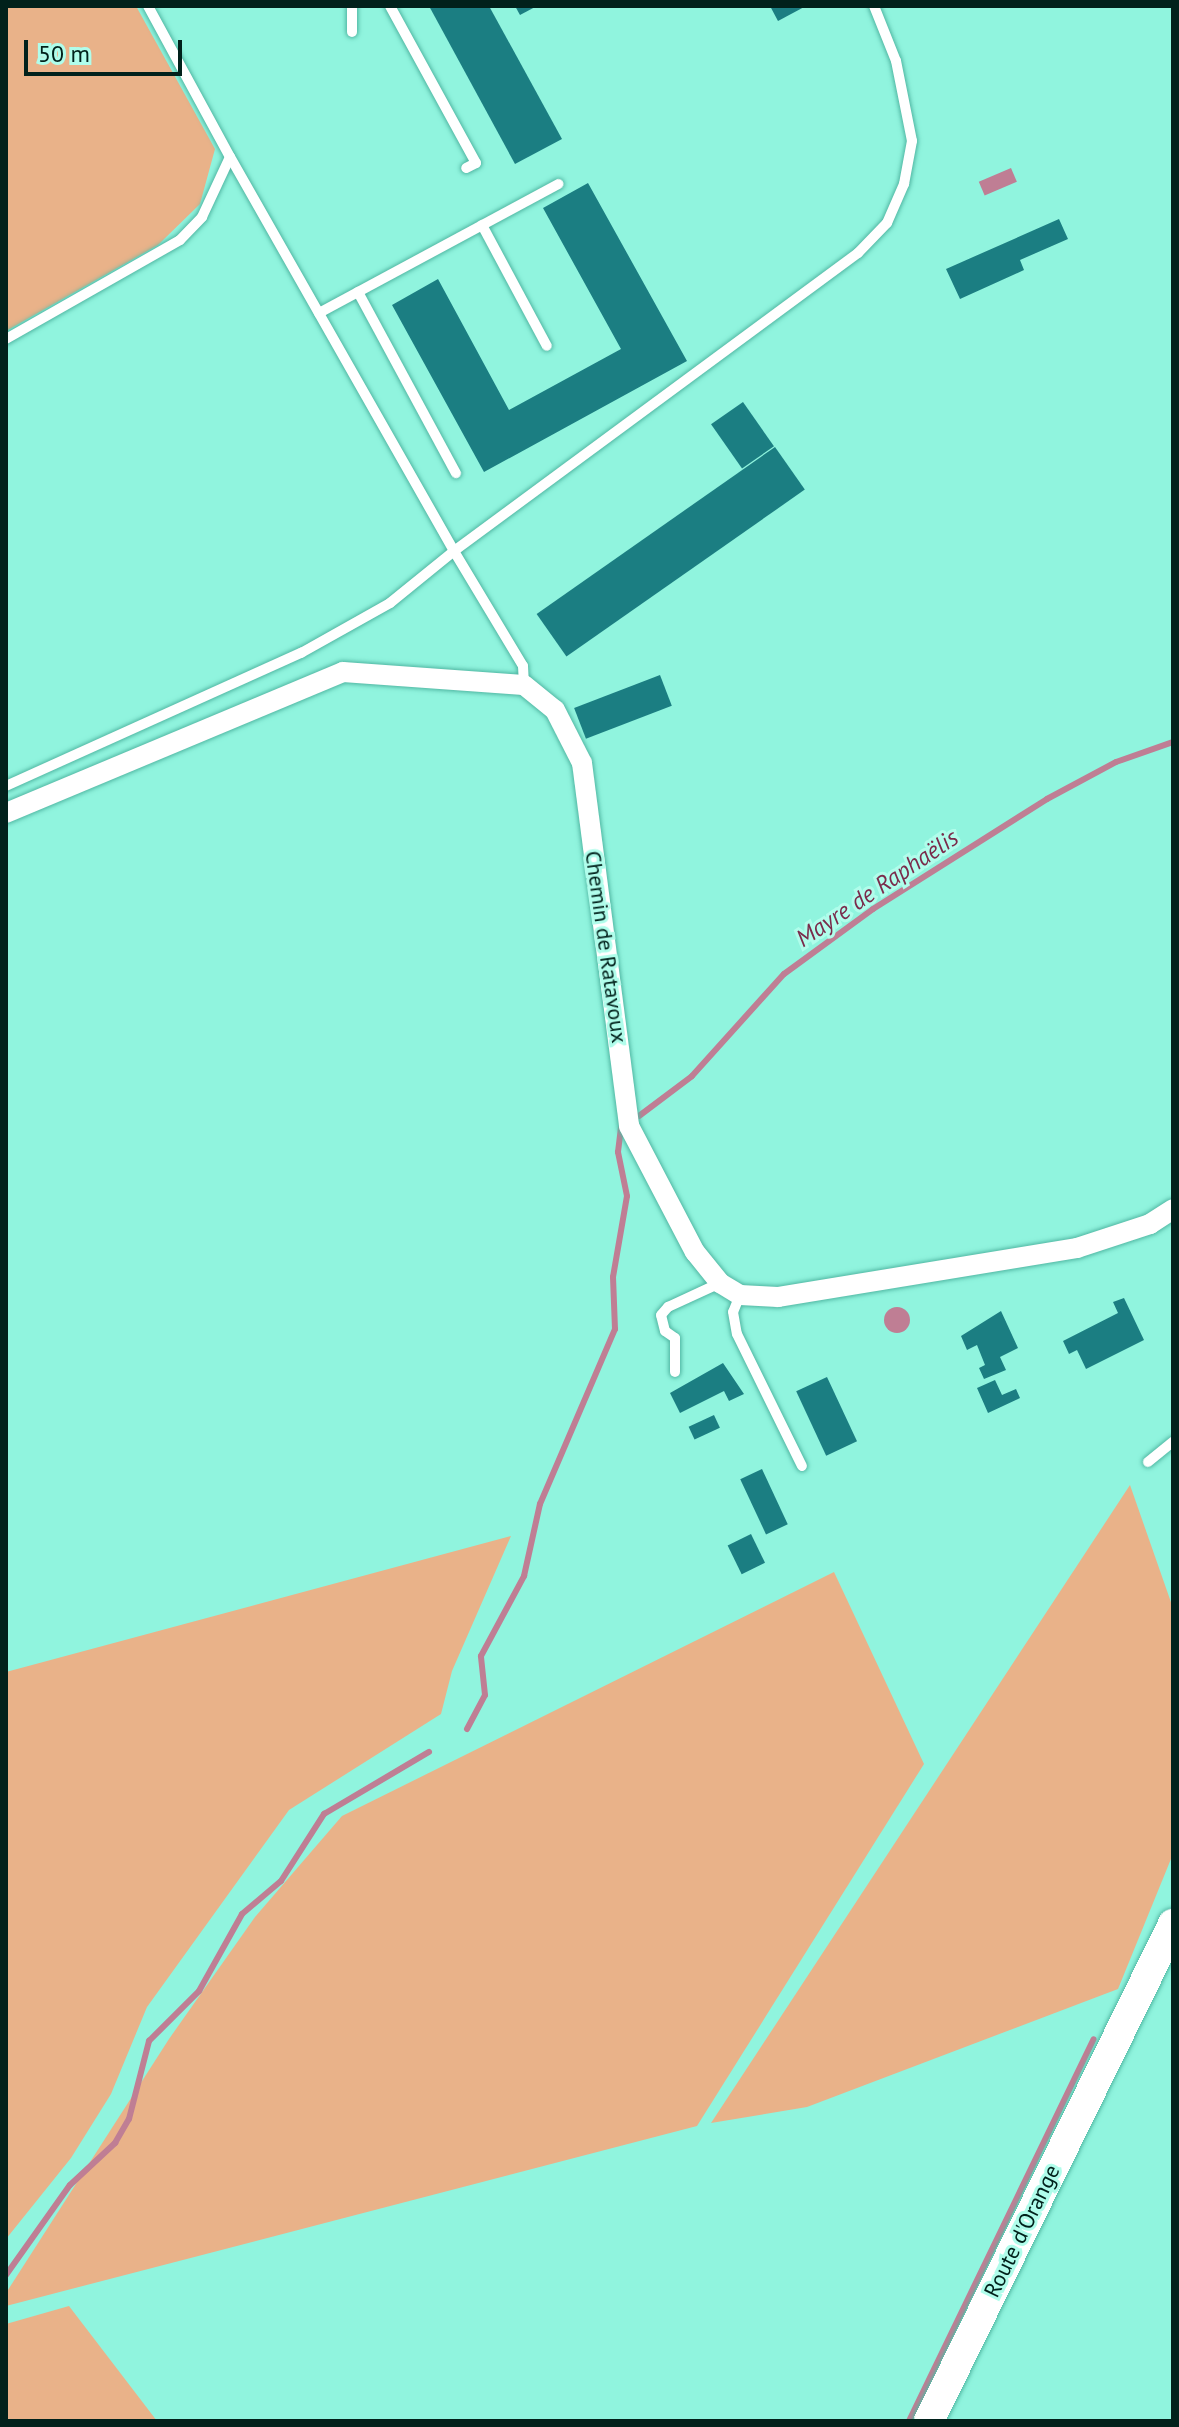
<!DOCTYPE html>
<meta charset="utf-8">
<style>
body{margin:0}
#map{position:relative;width:1179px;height:2427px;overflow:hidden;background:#90f4de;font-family:"PT Sans",sans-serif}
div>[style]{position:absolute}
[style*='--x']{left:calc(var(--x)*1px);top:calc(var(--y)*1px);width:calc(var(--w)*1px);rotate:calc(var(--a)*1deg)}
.green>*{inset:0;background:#e9b289}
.water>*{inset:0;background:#bf7e94;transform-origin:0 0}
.round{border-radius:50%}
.stream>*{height:6px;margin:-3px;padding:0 3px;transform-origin:3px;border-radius:3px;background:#bf7e94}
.building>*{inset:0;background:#1b7e82;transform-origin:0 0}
.roads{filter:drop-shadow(0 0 2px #51b7a3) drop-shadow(0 0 2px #51b7a3)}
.service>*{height:10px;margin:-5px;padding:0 5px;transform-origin:5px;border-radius:5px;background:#fff}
.minor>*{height:20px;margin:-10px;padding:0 10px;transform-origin:10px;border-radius:10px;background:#fff}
.secondary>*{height:30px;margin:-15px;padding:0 15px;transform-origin:15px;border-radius:15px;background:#fff}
span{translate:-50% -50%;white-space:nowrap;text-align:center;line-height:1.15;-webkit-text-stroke:6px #b0fdeb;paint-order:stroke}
.street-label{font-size:22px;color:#01211b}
.water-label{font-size:24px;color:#7a2b4b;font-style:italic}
.frame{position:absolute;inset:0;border:8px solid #01211b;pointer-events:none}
.scale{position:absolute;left:24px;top:40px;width:158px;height:36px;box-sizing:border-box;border:4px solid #01211b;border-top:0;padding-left:10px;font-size:24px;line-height:28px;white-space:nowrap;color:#01211b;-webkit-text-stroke:6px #b0fdeb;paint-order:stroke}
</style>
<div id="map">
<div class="green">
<div style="clip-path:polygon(136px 6px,215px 149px,200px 204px,158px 245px,6px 331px,6px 7px)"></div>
<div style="clip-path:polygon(1130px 1485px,1173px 1608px,1173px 1854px,1118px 1989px,807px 2107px,711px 2123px)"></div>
<div style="clip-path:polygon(511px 1536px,452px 1671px,441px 1714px,289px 1810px,147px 2007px,111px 2094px,71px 2158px,6px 2239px,6px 1672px)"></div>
<div style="clip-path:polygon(834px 1572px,924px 1764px,697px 2126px,6px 2306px,6px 2293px,169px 2039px,255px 1917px,342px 1816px)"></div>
<div style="clip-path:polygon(69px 2306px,157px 2421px,6px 2421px,6px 2324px)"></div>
</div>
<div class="water">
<div style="left:1011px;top:168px;width:15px;height:35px;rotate:67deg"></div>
<div class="round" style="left:884px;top:1307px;width:26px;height:26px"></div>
</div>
<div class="stream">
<div style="--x:639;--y:1116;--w:66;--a:-37"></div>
<div style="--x:692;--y:1076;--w:137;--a:-48"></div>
<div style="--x:784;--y:974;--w:110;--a:-36.1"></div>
<div style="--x:873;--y:909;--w:206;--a:-32.3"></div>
<div style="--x:1047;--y:799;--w:78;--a:-28.2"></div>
<div style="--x:1116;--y:762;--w:60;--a:-19.3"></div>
<div style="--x:467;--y:1729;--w:38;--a:-62"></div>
<div style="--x:485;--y:1695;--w:39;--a:-96"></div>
<div style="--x:481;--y:1656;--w:91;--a:-61.7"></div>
<div style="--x:524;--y:1576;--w:74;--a:-77.5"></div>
<div style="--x:540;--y:1504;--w:190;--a:-66.8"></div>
<div style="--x:615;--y:1329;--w:52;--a:-92.2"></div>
<div style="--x:613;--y:1277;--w:82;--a:-80.2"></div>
<div style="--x:627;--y:1196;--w:45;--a:-101.6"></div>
<div style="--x:618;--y:1152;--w:24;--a:-83"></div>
<div style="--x:6;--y:2275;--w:110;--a:-54.6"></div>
<div style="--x:70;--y:2185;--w:62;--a:-43"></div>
<div style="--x:115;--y:2143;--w:28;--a:-60"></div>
<div style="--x:129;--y:2119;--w:81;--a:-75.6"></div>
<div style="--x:149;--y:2041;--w:71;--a:-45"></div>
<div style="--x:199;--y:1991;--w:88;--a:-60.8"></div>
<div style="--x:242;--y:1914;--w:51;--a:-40.2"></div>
<div style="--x:281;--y:1881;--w:80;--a:-57.3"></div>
<div style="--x:324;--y:1814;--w:122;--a:-30.6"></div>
<div style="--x:909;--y:2421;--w:424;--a:-64.2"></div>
</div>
<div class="building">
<div style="clip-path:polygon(429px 6px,489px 6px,562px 139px,515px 164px)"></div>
<div style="clip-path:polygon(515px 6px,537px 6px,520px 15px)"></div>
<div style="clip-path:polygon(770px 6px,806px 6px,778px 21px)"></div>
<div style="clip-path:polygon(588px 183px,687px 361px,484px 472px,392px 305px,438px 279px,509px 410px,621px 349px,543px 208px)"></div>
<div style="clip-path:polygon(1059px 219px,1068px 239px,1020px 260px,1024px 270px,960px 299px,946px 269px)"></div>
<div style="left:743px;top:402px;width:54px;height:39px;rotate:55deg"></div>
<div style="left:775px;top:447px;width:52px;height:291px;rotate:55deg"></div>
<div style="left:660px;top:675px;width:33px;height:92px;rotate:69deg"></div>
<div style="clip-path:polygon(1124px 1298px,1144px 1340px,1086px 1369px,1077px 1350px,1069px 1354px,1063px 1341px,1118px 1313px,1113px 1302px)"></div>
<div style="clip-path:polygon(1001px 1311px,1018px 1348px,1000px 1357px,1006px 1370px,984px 1379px,979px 1368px,985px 1365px,977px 1345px,967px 1350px,961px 1336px)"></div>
<div style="clip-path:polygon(723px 1363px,744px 1394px,729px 1401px,724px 1391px,680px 1413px,670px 1393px)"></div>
<div style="left:827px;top:1377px;width:71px;height:34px;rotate:65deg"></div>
<div style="clip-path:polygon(995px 1380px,1002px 1395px,1016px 1389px,1020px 1398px,988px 1413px,977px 1388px)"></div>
<div style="left:714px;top:1415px;width:14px;height:28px;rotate:65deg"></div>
<div style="left:762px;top:1469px;width:61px;height:24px;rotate:65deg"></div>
<div style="left:751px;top:1534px;width:32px;height:26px;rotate:64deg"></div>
</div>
<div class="roads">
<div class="service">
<div style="--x:352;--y:6;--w:26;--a:90"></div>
<div style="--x:390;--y:6;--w:179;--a:61.3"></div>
<div style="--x:476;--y:163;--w:11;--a:153"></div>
<div style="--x:482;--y:225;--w:137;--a:61.8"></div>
<div style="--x:358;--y:292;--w:206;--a:61.6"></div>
<div style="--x:319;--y:313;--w:272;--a:-28.3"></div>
<div style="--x:6;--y:339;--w:200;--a:-29.6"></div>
<div style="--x:180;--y:240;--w:32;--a:-46"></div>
<div style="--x:202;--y:217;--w:66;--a:-65"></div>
<div style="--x:230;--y:157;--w:172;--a:-118.5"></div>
<div style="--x:524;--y:685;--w:19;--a:-93"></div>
<div style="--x:523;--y:666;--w:134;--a:-121"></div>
<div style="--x:454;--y:551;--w:502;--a:-36.41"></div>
<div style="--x:858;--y:253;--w:42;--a:-46"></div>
<div style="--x:887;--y:223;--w:43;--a:-66.4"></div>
<div style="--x:904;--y:184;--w:44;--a:-79.5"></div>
<div style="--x:912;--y:141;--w:82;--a:-101.3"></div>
<div style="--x:896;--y:61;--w:59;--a:-111.8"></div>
<div style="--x:6;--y:786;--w:324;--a:-24.3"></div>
<div style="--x:301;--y:653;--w:102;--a:-29.3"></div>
<div style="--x:390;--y:603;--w:82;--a:-39.1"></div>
<div style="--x:454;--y:551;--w:453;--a:-119.6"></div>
<div style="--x:740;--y:1295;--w:18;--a:112"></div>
<div style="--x:733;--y:1312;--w:22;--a:80"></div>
<div style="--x:737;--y:1334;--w:147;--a:63.8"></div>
<div style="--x:675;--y:1372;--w:34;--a:-90"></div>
<div style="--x:675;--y:1338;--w:12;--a:-145"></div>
<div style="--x:665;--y:1331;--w:16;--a:-104"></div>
<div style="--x:661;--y:1315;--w:11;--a:-49"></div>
<div style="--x:668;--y:1307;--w:57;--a:-24.8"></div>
<div style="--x:1148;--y:1462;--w:32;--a:-39"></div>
</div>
<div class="minor">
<div style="--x:6;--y:813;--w:365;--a:-22.7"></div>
<div style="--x:343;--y:672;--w:181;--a:4.1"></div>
<div style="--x:524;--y:685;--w:40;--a:39"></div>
<div style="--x:555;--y:710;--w:59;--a:63"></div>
<div style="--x:582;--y:763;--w:366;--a:82.6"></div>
<div style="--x:629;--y:1126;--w:142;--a:62.4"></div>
<div style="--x:695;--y:1252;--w:40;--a:51"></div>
<div style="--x:720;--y:1283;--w:23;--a:31"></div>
<div style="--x:740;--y:1295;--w:38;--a:3"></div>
<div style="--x:778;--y:1297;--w:303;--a:-9.3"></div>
<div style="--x:1077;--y:1248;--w:77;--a:-18.2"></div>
<div style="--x:1150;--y:1224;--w:27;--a:-33"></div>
</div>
<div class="secondary">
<div style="--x:929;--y:2421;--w:554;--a:-63.85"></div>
</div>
</div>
<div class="street-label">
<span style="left:606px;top:947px;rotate:82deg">Chemin de Ratavoux</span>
<span style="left:1022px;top:2231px;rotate:-64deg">Route d'Orange</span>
</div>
<div class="water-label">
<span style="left:877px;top:888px;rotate:-34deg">Mayre de Raphaëlis</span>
</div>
<div class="frame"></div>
<div class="scale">50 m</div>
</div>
